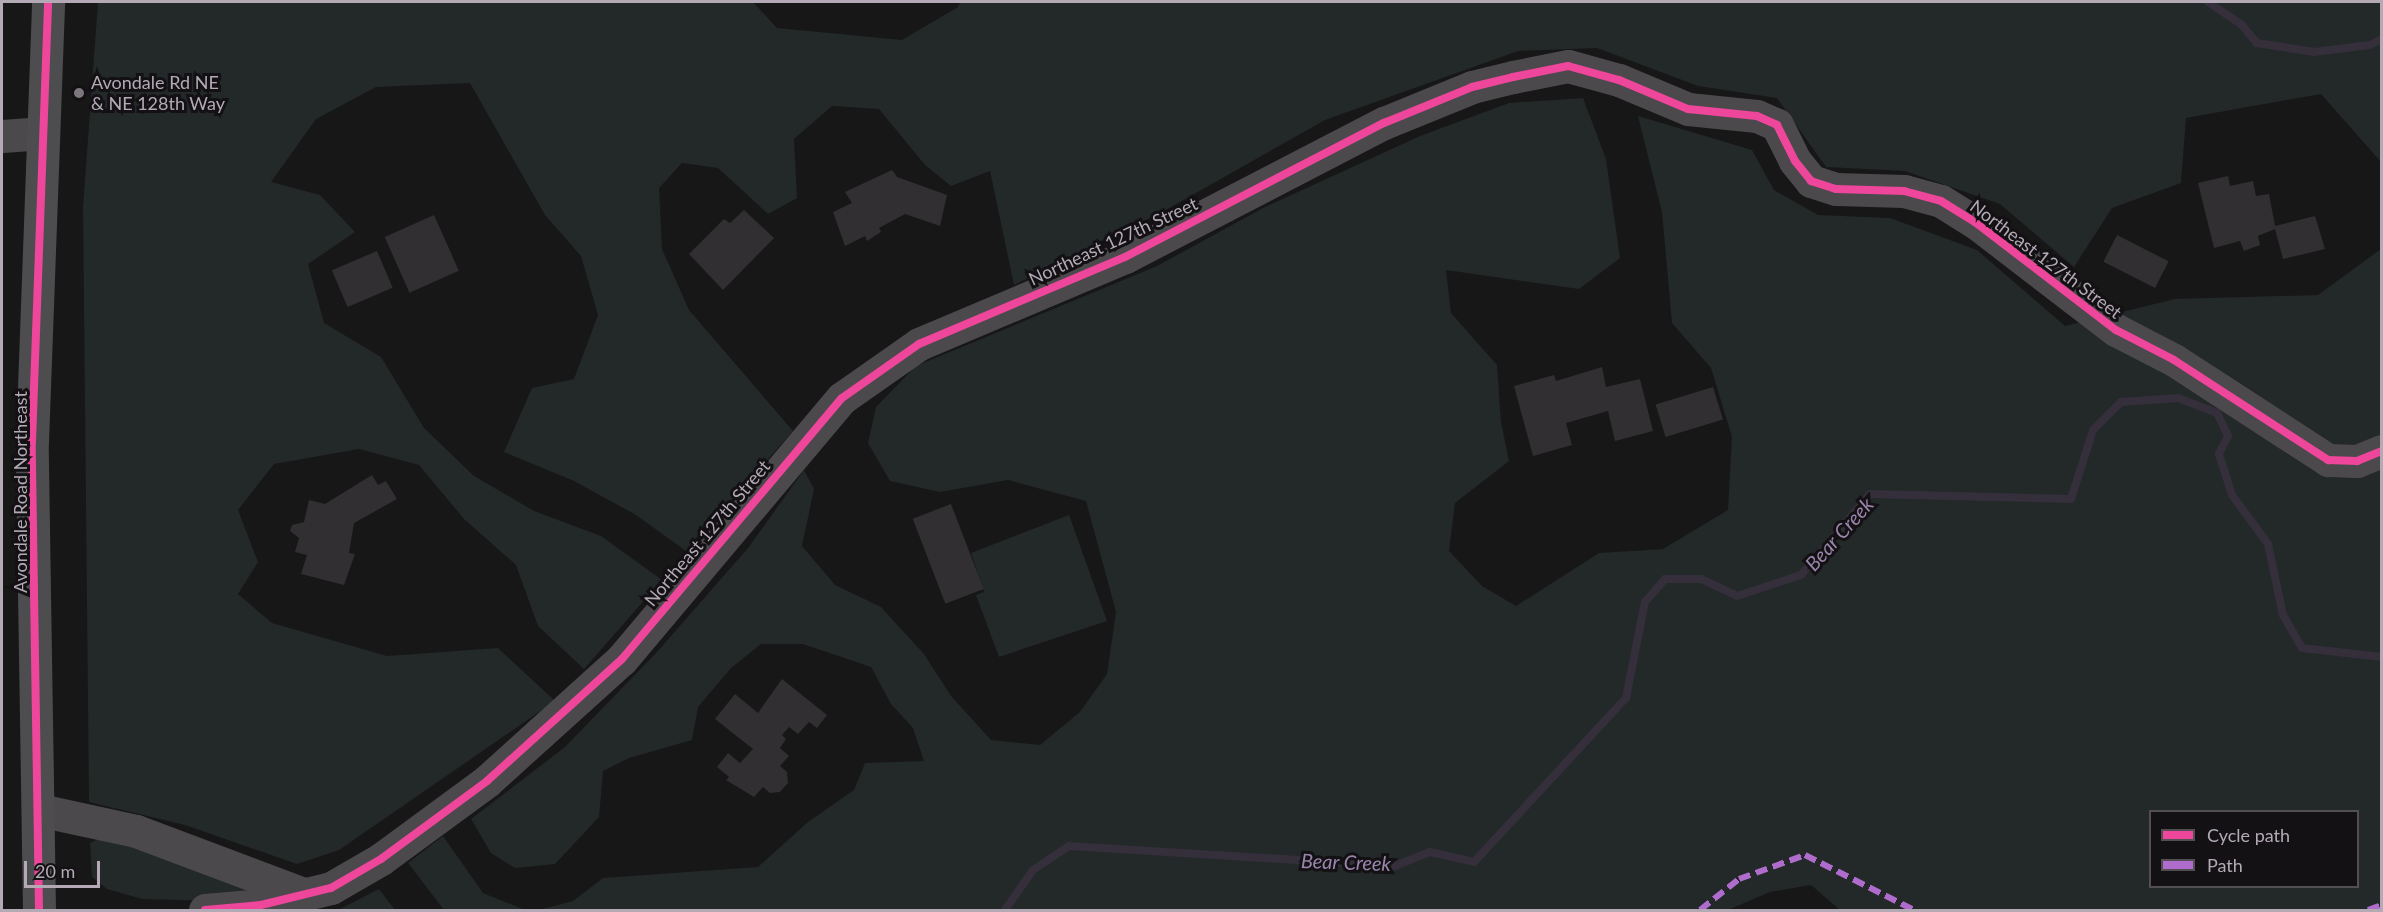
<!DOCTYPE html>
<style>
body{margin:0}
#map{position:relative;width:2383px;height:912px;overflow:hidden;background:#171717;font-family:Lato,sans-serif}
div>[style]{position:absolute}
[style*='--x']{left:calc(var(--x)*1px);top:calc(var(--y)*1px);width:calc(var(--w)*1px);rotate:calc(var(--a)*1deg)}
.green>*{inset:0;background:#232829}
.stream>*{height:8px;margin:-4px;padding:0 4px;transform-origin:4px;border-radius:4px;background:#352f3b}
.building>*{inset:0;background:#312f31;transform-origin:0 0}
.minor>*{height:33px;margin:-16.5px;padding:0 16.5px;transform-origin:16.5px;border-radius:16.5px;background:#4c494d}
.major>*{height:33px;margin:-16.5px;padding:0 16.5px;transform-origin:16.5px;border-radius:16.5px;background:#4d4c4e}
.quiet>*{height:6px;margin-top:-3px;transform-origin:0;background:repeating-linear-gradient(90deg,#b06ccc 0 12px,transparent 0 18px)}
.cycleway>*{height:8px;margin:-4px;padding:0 4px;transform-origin:4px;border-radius:4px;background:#ed469a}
.dots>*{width:16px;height:16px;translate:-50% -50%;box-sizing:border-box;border:3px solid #131113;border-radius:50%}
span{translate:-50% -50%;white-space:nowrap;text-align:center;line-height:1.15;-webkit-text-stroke:6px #131113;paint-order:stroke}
.poi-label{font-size:18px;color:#b3aab6}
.left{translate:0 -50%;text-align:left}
.street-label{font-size:18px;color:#b3aab6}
.water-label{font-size:20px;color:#9a85ad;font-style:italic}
.frame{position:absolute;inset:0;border:3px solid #b3aab6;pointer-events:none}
.legend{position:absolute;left:2149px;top:810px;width:210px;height:78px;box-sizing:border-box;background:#131113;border:2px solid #534e54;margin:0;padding:8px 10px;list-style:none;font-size:18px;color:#b3aab6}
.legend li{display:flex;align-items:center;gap:12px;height:30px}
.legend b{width:30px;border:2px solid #534e54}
.scale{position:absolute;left:24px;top:861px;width:76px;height:27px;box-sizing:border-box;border:3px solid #b3aab6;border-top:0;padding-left:8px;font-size:18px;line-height:21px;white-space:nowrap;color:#b3aab6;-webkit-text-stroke:4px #131113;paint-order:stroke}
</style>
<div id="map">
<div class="green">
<div style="clip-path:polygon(98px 2px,753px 2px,777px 28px,902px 40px,958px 7px,960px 2px,2381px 2px,2381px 162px,2321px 94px,2186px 118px,2181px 183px,2112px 208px,2074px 267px,2000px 204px,1905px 171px,1826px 167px,1777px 98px,1698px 86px,1597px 48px,1518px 51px,1325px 120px,1164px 211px,1014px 285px,990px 171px,951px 186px,925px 165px,879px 109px,832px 106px,794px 139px,797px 198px,768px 214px,718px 168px,682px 163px,659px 188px,662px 249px,689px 310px,793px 431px,686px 551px,636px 515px,574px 481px,504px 452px,532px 388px,574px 379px,598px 315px,581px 256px,545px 215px,470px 83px,376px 87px,316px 119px,271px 182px,320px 195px,355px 232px,308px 264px,324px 323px,381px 357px,424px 428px,474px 476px,534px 511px,601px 536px,662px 580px,584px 669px,538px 626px,516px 565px,464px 519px,419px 465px,359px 449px,274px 464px,238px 510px,258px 562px,238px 594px,272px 623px,387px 656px,498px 648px,555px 701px,339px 850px,297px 864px,185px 825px,89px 802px,83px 207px)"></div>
<div style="clip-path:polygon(evenodd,1583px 98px,1606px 159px,1620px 258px,1579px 289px,1446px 270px,1451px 313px,1497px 365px,1501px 422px,1509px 461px,1455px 503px,1449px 551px,1482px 586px,1516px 606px,1599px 553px,1663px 549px,1728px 510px,1732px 437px,1711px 368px,1672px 323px,1662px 212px,1638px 116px,1752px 150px,1774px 190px,1818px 215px,1890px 218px,1977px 250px,2065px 326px,2175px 299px,2318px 295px,2381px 249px,2381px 910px,1840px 910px,1811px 885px,1770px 892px,1728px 910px,539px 910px,573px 901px,603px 878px,758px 867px,808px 822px,854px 790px,865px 763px,924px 761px,913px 728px,891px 704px,871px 667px,803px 644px,761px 644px,731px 668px,698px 707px,692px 740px,629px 758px,603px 771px,599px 817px,555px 864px,515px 868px,491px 853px,471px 819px,565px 747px,657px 652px,748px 548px,804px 470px,814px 489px,802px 546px,835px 585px,881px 607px,924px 654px,951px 696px,991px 740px,1040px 745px,1080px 712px,1107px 674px,1116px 612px,1086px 501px,1008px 480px,940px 492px,890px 481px,868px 443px,876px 407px,916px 366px,1157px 266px,1263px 208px,1420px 136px,1509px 103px,1583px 98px,2150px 812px,2358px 812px,2358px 886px,2150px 886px,2150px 812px)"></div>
<div style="clip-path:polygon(1069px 515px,1107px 621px,999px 657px,976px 595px,984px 592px,971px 553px)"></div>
<div style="clip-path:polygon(106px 835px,249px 891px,218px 901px,142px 899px,107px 889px,92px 877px,90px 843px)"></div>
<div style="clip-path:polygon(443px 836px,483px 893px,525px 910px,444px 910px,408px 863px)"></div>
<div style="clip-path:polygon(379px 889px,395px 910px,338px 910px)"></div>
</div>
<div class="stream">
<div style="--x:2208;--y:2;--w:40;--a:34"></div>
<div style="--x:2241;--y:24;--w:25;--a:50"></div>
<div style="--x:2257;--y:43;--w:58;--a:9"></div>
<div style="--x:2314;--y:52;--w:56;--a:-7.1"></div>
<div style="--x:2370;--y:45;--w:13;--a:-27"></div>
<div style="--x:1005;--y:910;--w:49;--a:-55"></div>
<div style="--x:1033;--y:870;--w:43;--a:-33.7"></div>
<div style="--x:1069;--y:846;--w:327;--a:3.5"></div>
<div style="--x:1395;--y:866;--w:38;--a:-22"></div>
<div style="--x:1430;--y:852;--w:45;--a:12.8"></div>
<div style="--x:1474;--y:862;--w:224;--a:-47.2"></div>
<div style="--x:1626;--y:698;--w:98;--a:-78.8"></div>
<div style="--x:1645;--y:602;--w:30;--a:-49"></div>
<div style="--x:1665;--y:579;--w:36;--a:0"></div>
<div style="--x:1701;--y:579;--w:40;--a:25"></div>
<div style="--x:1737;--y:596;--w:67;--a:-18.2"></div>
<div style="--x:1801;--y:575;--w:106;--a:-49.6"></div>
<div style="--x:1870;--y:494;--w:201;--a:1.4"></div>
<div style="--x:2071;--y:499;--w:72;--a:-72.3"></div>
<div style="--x:2093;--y:430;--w:40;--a:-45"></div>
<div style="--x:2121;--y:402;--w:57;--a:-4"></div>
<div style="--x:2178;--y:398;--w:42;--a:21"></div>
<div style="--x:2217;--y:413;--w:25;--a:64"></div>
<div style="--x:2228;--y:436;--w:20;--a:117"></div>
<div style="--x:2219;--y:454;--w:43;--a:72.4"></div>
<div style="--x:2232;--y:495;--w:61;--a:53.7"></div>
<div style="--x:2268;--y:544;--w:73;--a:78.1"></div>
<div style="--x:2283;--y:615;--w:38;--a:60"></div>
<div style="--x:2302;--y:648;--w:81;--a:6.4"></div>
</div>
<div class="building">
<div style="clip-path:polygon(892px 170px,897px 177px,947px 195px,940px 226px,905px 214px,879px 228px,881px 232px,867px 241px,865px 236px,845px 246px,833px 212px,852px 203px,845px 192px)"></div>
<div style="clip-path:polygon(2228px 176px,2230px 186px,2253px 181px,2256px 196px,2269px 194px,2275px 226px,2315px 216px,2325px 249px,2283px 259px,2275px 229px,2258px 236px,2260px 245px,2244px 251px,2240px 241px,2214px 248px,2198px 183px)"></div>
<div style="clip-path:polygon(744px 210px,774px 238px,723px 290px,689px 254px,724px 219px,730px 223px)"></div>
<div style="left:434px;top:215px;width:61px;height:54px;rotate:66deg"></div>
<div style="left:2117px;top:235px;width:58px;height:30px;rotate:27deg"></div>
<div style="left:377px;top:251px;width:40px;height:49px;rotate:67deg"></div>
<div style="clip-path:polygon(1602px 367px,1606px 387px,1640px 379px,1653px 431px,1615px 441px,1608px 411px,1566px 423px,1572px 445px,1533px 456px,1514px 386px,1554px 375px,1556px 381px)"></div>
<div style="left:1713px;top:387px;width:34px;height:60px;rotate:73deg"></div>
<div style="clip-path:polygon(372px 475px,378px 485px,386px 481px,397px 499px,354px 523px,349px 553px,355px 554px,344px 585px,301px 574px,307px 555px,295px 552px,299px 538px,290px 531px,292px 525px,304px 522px,309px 500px,325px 504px)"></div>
<div style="left:951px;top:504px;width:91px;height:41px;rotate:69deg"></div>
<div style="clip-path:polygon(782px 679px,827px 715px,817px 728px,809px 722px,798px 734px,789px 727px,782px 735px,786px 739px,780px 748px,789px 756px,780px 766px,787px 772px,788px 783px,780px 792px,770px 793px,763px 787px,754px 797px,726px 780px,729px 777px,717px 767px,728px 753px,740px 763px,753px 749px,715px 719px,735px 694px,758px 713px)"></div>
</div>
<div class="minor">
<div style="--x:2;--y:136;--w:39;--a:-4"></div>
<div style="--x:39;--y:810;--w:99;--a:12.2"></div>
<div style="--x:136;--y:831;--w:179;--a:20.6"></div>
<div style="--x:205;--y:910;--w:56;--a:-5.1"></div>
<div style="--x:261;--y:905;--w:72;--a:-13.7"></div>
<div style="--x:331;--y:888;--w:58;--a:-30.1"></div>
<div style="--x:381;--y:859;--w:132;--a:-36.3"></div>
<div style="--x:487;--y:781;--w:182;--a:-42.1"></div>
<div style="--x:622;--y:659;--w:341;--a:-49.9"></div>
<div style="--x:842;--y:398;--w:94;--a:-35"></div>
<div style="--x:919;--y:344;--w:224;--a:-22.9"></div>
<div style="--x:1125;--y:257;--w:292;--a:-27.4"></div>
<div style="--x:1384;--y:123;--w:95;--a:-22.2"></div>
<div style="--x:1472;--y:87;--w:42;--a:-13.7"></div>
<div style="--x:1513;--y:77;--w:56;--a:-11.3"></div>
<div style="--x:1568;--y:66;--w:53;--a:15.4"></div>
<div style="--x:1619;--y:80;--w:75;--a:22.8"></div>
<div style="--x:1688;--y:109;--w:69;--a:5.8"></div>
<div style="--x:1757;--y:116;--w:22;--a:24"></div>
<div style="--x:1777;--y:125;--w:40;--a:63.4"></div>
<div style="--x:1795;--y:161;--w:26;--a:51"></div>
<div style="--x:1811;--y:181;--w:26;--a:18"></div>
<div style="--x:1836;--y:189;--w:68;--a:1.7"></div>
<div style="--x:1904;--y:191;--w:38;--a:15"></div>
<div style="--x:1941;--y:201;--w:40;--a:32"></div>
<div style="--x:1975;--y:222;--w:178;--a:37.5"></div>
<div style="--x:2116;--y:330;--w:65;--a:27.3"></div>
<div style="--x:2174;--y:360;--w:184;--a:33"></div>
<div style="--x:2328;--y:460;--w:29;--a:2"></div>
<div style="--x:2357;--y:461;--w:27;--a:-22"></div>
</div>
<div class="major">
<div style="--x:39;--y:910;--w:468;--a:-90.9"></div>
<div style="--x:32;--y:442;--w:440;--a:-87.9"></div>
</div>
<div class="quiet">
<div style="--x:1700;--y:910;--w:50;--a:-38.5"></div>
<div style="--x:1739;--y:879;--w:70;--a:-20"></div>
<div style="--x:1805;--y:855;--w:122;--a:26.8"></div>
<div style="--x:2368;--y:910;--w:15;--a:-20"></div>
</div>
<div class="cycleway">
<div style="--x:39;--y:910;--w:468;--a:-90.9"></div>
<div style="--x:32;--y:442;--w:440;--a:-87.9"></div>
<div style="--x:205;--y:910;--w:56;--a:-5.1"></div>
<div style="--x:261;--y:905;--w:72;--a:-13.7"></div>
<div style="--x:331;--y:888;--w:58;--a:-30.1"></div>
<div style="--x:381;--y:859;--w:132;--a:-36.3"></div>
<div style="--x:487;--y:781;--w:182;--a:-42.1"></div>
<div style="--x:622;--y:659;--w:341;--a:-49.9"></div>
<div style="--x:842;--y:398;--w:94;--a:-35"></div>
<div style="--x:919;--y:344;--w:224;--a:-22.9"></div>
<div style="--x:1125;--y:257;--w:292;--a:-27.4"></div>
<div style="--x:1384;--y:123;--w:95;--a:-22.2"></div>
<div style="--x:1472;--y:87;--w:42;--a:-13.7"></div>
<div style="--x:1513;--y:77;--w:56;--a:-11.3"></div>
<div style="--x:1568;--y:66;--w:53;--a:15.4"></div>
<div style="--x:1619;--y:80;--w:75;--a:22.8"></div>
<div style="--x:1688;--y:109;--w:69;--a:5.8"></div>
<div style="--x:1757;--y:116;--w:22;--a:24"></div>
<div style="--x:1777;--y:125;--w:40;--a:63.4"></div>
<div style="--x:1795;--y:161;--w:26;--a:51"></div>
<div style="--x:1811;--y:181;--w:26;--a:18"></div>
<div style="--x:1836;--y:189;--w:68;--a:1.7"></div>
<div style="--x:1904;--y:191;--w:38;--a:15"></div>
<div style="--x:1941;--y:201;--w:40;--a:32"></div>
<div style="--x:1975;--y:222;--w:178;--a:37.5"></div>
<div style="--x:2116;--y:330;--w:65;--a:27.3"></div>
<div style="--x:2174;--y:360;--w:184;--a:33"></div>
<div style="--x:2328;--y:460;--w:29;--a:2"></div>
<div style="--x:2357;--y:461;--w:27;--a:-22"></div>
</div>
<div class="dots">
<div style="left:79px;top:93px;background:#7c777e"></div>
</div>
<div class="poi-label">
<span class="left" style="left:91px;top:93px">Avondale Rd NE<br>&amp; NE 128th Way</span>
</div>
<div class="street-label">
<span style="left:1113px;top:241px;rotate:-25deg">Northeast 127th Street</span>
<span style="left:2046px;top:259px;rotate:37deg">Northeast 127th Street</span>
<span style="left:20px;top:492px;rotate:-90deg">Avondale Road Northeast</span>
<span style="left:707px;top:533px;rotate:-50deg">Northeast 127th Street</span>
</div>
<div class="water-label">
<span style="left:1839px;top:534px;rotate:-48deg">Bear Creek</span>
<span style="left:1346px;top:862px;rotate:2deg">Bear Creek</span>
</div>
<div class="frame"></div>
<ul class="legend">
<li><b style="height:8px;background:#ed469a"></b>Cycle path</li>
<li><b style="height:8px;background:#b06ccc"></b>Path</li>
</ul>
<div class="scale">20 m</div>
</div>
